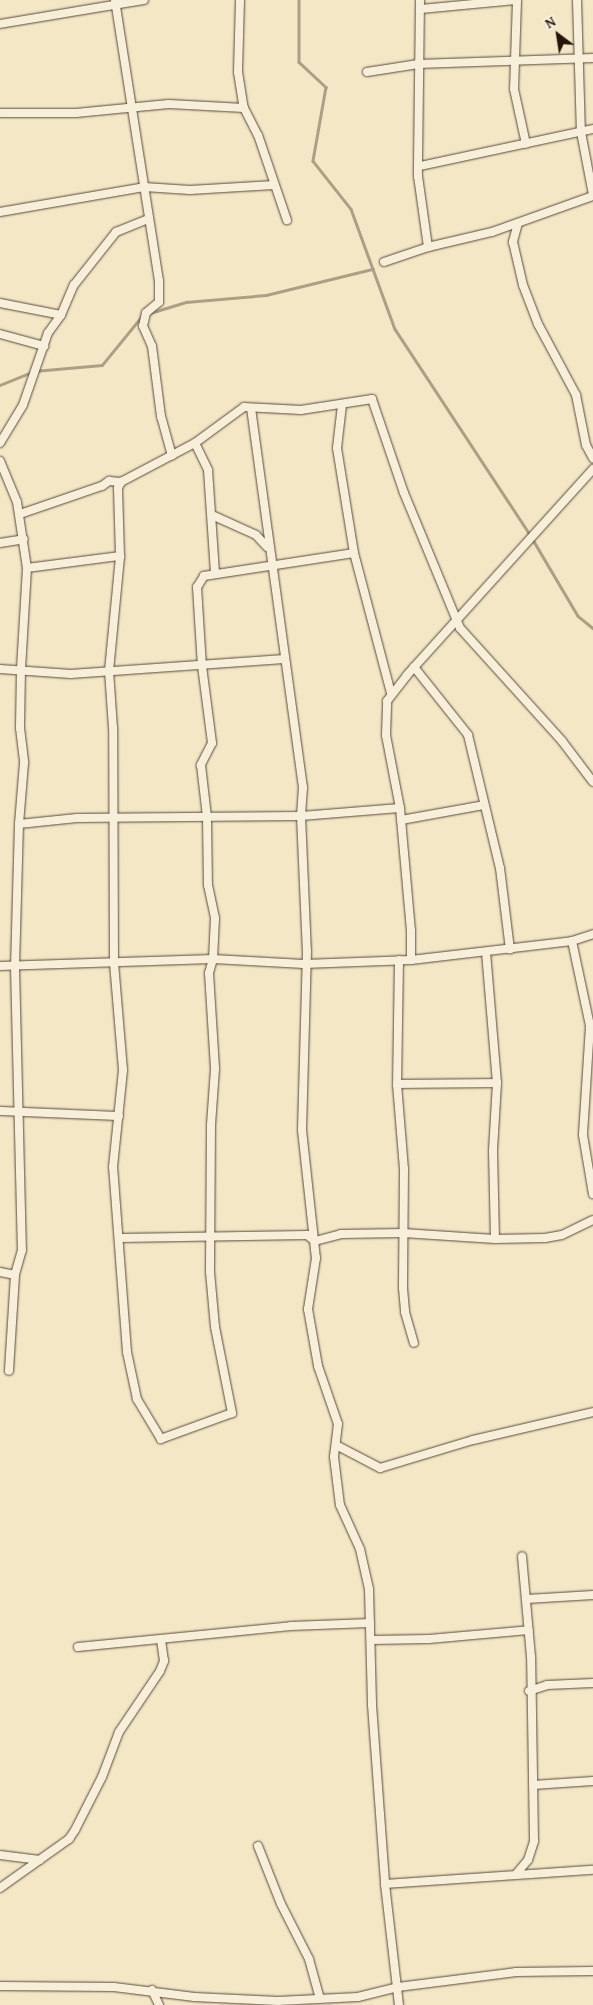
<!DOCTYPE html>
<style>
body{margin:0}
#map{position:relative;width:593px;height:2005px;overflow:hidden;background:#f4e7c6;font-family:"Gentium Book Plus",serif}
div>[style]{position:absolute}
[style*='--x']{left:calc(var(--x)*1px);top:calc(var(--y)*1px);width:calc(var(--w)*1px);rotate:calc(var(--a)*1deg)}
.stream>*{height:2.5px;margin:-1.25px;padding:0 1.25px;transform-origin:1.25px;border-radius:1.25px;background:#ad9f86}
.roads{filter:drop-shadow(0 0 1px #58493a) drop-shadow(0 0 1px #58493a)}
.street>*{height:8px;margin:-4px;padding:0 4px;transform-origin:4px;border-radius:4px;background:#f8efda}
span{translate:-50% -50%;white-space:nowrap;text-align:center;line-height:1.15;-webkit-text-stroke:5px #f8efda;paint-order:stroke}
.north{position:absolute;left:533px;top:10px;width:50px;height:50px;-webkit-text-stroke:4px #f8efda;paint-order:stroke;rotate:329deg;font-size:14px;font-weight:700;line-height:20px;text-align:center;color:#24140b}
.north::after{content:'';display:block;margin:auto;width:18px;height:22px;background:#24140b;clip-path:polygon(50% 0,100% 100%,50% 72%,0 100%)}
</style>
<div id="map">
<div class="stream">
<div style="--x:299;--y:0;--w:62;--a:90"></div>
<div style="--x:299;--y:62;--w:37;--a:43"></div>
<div style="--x:326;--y:87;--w:75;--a:100"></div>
<div style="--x:313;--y:161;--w:61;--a:51.6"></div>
<div style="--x:351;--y:209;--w:128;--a:69.9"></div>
<div style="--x:395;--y:329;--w:244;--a:56.7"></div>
<div style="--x:529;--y:533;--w:96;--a:59.4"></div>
<div style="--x:578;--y:616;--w:19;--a:39"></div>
<div style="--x:150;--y:313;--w:38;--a:-17"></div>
<div style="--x:186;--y:302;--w:80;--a:-5"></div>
<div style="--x:266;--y:295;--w:110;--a:-13.7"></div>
<div style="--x:0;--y:385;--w:37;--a:-22"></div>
<div style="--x:34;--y:371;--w:68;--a:-5"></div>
<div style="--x:102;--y:365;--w:63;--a:-50.8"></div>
</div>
<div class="roads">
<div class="street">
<div style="--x:115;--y:0;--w:284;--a:81.1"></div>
<div style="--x:159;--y:281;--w:21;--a:90"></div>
<div style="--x:159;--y:302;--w:17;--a:140"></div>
<div style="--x:146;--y:313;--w:13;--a:103"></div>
<div style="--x:143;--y:326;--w:22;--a:66"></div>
<div style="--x:152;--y:346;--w:71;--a:82.7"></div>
<div style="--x:161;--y:416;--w:41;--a:74.6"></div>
<div style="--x:240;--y:0;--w:72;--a:91.6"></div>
<div style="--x:238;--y:72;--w:36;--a:81"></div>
<div style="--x:244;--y:108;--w:30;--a:63"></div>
<div style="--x:258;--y:135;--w:90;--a:71.2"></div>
<div style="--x:420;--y:0;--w:176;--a:90.7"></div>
<div style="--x:418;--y:176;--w:72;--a:82"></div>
<div style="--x:517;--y:0;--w:89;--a:91.9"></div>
<div style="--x:514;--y:89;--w:56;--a:77.7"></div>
<div style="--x:577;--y:0;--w:132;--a:88.3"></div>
<div style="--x:581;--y:132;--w:64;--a:79.2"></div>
<div style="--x:421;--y:9;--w:95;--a:-5.4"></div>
<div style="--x:0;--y:24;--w:146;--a:-9.5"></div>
<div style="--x:367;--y:72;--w:52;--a:-8.9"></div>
<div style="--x:418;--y:64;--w:175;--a:-2"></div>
<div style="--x:0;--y:113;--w:76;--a:0"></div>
<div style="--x:76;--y:113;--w:93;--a:-5.5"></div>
<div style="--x:169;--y:104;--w:75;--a:3.1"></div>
<div style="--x:420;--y:166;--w:177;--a:-12.1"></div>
<div style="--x:0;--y:212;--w:146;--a:-9.8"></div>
<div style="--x:144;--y:187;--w:46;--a:3.7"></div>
<div style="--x:190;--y:190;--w:84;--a:-3.4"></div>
<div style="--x:518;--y:223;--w:20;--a:105"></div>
<div style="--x:513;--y:242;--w:44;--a:76.9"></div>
<div style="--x:523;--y:285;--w:42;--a:69"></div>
<div style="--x:538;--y:324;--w:81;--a:61.8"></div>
<div style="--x:576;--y:395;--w:51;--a:78.7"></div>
<div style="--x:586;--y:445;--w:15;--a:62"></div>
<div style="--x:384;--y:262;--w:46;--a:-18.8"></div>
<div style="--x:428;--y:247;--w:66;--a:-13.2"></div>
<div style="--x:492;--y:232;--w:107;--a:-19.6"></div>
<div style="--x:0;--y:303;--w:62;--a:11.1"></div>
<div style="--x:0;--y:334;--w:46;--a:15.3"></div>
<div style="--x:342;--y:405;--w:43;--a:96.6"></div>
<div style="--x:337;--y:448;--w:106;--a:80.8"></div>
<div style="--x:354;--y:553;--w:145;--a:75.2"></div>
<div style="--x:251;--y:408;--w:383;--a:82.2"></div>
<div style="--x:303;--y:787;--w:29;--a:94"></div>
<div style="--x:301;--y:816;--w:135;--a:87.5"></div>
<div style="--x:307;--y:951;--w:179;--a:91.6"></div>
<div style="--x:302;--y:1130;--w:129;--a:83.8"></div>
<div style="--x:316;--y:1258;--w:52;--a:98.9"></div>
<div style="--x:308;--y:1309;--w:58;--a:80"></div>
<div style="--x:318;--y:1366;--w:61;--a:71"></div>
<div style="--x:338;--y:1424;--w:33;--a:97"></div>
<div style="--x:334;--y:1457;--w:48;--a:82.9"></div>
<div style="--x:340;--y:1505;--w:48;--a:65.6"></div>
<div style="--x:360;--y:1549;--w:41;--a:77.3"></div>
<div style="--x:369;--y:1589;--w:116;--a:88.5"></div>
<div style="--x:372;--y:1705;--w:179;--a:85.8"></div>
<div style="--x:385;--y:1884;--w:122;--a:83.4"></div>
<div style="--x:0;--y:443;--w:44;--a:-58.8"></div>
<div style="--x:23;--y:405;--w:76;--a:-70.9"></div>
<div style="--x:48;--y:333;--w:22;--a:-54"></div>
<div style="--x:61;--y:315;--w:33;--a:-67"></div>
<div style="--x:74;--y:285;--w:68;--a:-51.6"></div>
<div style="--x:116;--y:232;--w:35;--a:-22"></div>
<div style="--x:195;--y:443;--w:30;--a:64"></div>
<div style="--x:208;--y:470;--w:104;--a:86.1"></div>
<div style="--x:0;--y:461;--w:44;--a:67.5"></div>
<div style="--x:17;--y:502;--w:67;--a:81.4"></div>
<div style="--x:27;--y:568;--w:101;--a:93.4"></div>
<div style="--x:21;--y:669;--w:59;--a:91"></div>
<div style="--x:20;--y:728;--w:35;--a:83"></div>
<div style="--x:24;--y:763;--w:61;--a:94.7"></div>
<div style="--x:19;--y:824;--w:143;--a:91.6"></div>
<div style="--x:15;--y:967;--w:283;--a:88.6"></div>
<div style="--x:22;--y:1250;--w:26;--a:106"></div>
<div style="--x:15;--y:1275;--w:96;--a:93.6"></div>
<div style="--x:20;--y:514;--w:87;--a:-18.9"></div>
<div style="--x:102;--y:486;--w:9;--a:-36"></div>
<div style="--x:109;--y:481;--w:12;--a:5"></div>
<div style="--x:214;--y:516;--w:46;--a:24.3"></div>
<div style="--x:256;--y:535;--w:16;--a:47"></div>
<div style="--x:0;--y:543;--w:24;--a:-9"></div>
<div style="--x:354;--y:553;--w:152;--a:171.3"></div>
<div style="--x:204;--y:576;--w:13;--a:122"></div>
<div style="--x:197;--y:587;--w:79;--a:86.4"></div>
<div style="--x:202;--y:666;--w:78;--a:82.6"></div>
<div style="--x:212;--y:743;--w:25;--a:117"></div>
<div style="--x:201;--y:765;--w:52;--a:83.4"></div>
<div style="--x:207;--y:817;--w:68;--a:89.2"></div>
<div style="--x:208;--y:885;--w:34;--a:78"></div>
<div style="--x:215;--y:918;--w:41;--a:92.8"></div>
<div style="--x:213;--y:959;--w:15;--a:106"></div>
<div style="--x:209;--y:973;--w:96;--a:86.4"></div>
<div style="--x:215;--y:1069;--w:56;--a:94.1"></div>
<div style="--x:211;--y:1125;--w:147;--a:90.4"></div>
<div style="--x:210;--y:1272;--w:55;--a:84.8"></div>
<div style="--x:215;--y:1327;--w:88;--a:78.8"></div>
<div style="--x:232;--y:1413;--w:76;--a:159.9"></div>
<div style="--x:161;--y:1439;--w:47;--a:-121"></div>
<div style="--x:137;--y:1399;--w:48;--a:-102"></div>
<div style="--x:127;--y:1352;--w:186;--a:-94.3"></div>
<div style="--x:113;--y:1167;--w:98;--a:-84.1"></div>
<div style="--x:123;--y:1070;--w:107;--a:-94.8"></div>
<div style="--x:114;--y:963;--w:235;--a:-90.2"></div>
<div style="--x:113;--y:728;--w:57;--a:-94"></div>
<div style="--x:109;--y:671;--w:116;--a:-84.5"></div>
<div style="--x:120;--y:556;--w:68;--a:-91.7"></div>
<div style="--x:118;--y:488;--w:7;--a:-63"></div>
<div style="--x:121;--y:482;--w:84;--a:-27.8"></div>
<div style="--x:195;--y:443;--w:61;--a:-36.3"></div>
<div style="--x:244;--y:407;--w:57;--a:3"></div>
<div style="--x:301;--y:410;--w:72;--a:-8.8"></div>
<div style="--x:372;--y:399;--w:99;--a:71.2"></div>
<div style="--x:404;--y:493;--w:146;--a:67.5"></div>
<div style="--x:460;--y:628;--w:152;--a:47.9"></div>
<div style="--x:562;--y:741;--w:51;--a:52.9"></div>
<div style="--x:27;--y:568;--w:94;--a:-7.4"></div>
<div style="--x:414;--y:667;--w:87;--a:51.5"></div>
<div style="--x:468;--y:735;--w:137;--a:76.5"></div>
<div style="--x:500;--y:868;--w:82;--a:83"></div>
<div style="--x:0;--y:669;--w:71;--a:4"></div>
<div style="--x:71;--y:674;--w:213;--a:-4"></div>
<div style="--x:401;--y:820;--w:84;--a:-10.2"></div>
<div style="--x:19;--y:824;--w:58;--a:-5.9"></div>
<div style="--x:77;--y:818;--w:224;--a:-0.5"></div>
<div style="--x:301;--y:816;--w:99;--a:-4.6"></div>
<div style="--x:572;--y:941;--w:87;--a:78"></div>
<div style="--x:590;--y:1026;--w:109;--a:93.7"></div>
<div style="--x:583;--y:1135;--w:60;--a:80.4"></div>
<div style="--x:486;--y:952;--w:131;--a:85.2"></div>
<div style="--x:497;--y:1083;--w:68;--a:93.4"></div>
<div style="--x:493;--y:1151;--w:88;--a:88.7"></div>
<div style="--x:399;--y:960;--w:124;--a:90.9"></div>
<div style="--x:397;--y:1084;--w:85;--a:85.3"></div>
<div style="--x:404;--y:1169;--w:119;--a:90.5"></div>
<div style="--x:403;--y:1288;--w:24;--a:85"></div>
<div style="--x:405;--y:1312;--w:32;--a:74"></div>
<div style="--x:411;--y:960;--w:29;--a:-90"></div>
<div style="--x:411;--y:931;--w:123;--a:-95.1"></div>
<div style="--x:400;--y:808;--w:74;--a:-100.9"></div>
<div style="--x:386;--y:735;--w:34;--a:-88"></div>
<div style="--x:387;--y:701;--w:33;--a:-52"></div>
<div style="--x:407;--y:675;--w:278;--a:-47.9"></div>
<div style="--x:0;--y:966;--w:213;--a:-1.9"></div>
<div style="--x:213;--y:959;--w:91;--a:3.1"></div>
<div style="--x:304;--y:964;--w:107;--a:-2.1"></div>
<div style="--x:411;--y:960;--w:162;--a:-6.7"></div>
<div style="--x:572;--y:941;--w:22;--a:-18"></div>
<div style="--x:397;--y:1084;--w:100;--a:-0.6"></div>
<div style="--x:0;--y:1111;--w:119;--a:2.4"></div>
<div style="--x:120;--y:1238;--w:187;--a:-0.9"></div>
<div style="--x:307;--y:1235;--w:10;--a:37"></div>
<div style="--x:315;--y:1241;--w:27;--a:-15"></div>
<div style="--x:341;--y:1234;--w:62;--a:-0.9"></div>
<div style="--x:403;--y:1233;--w:92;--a:3.7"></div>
<div style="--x:495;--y:1239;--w:50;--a:-1.1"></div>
<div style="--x:545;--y:1238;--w:17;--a:-10"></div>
<div style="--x:562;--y:1235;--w:34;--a:-26"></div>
<div style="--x:0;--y:1272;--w:15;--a:11"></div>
<div style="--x:336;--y:1445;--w:50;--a:27.6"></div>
<div style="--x:380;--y:1468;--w:97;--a:-16.8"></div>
<div style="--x:473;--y:1440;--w:123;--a:-13.1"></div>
<div style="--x:527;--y:1599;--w:66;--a:-3.5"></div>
<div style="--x:371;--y:1640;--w:58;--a:-1"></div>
<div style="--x:429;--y:1639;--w:100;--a:-5.1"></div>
<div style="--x:78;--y:1647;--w:214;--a:-5.6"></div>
<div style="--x:291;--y:1626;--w:79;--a:-2.2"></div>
<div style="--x:529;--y:1691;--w:19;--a:-18"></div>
<div style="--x:547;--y:1685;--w:46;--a:-2.5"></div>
<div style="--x:533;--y:1785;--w:60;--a:-3.8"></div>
<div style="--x:258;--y:1846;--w:62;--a:68.4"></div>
<div style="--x:281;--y:1904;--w:62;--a:63"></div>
<div style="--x:309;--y:1959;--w:41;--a:74.6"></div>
<div style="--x:0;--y:1855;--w:40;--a:7.1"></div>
<div style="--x:517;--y:1873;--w:17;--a:-50"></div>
<div style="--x:528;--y:1860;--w:20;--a:-72"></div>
<div style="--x:534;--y:1841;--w:184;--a:-90.9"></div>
<div style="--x:531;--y:1657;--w:101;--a:-95.1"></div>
<div style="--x:385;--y:1884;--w:208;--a:-3.9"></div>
<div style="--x:0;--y:1888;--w:85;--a:-35.4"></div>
<div style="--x:69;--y:1839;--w:11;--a:-56"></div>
<div style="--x:75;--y:1830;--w:59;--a:-63"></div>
<div style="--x:102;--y:1777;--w:48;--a:-69.3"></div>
<div style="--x:119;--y:1732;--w:73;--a:-56.1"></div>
<div style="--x:160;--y:1671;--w:11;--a:-68"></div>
<div style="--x:164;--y:1661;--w:21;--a:-98"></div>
<div style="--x:0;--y:1986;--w:114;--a:0.5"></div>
<div style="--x:114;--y:1987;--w:81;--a:7.1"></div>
<div style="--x:194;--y:1997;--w:84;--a:2.7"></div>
<div style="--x:278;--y:2001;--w:80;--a:-2.9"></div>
<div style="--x:358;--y:1997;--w:41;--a:-14"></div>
<div style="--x:398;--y:1987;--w:119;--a:-7.2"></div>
<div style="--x:516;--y:1972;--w:77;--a:-0.7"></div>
<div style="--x:152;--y:1990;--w:17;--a:65"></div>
</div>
</div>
<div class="north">N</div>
</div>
